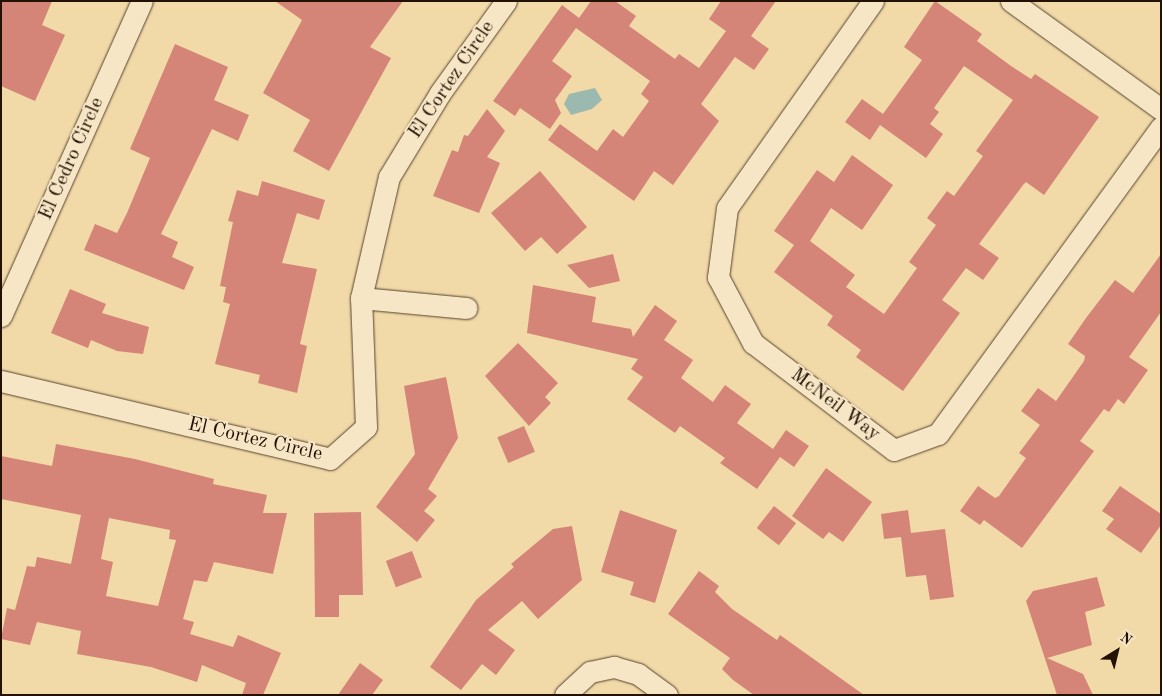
<!DOCTYPE html>
<style>
body{margin:0}
#map{position:relative;width:1162px;height:696px;overflow:hidden;background:#f1d9a8;font-family:"Old Standard TT",serif}
div>[style]{position:absolute}
[style*='--x']{left:calc(var(--x)*1px);top:calc(var(--y)*1px);width:calc(var(--w)*1px);rotate:calc(var(--a)*1deg)}
.water>*{inset:0;background:#9cb9af}
.building>*{inset:0;background:#d48577;transform-origin:0 0}
.roads{filter:drop-shadow(0 0 1px #56432d) drop-shadow(0 0 1px #56432d)}
.street>*{height:21px;margin:-10.5px;padding:0 10.5px;transform-origin:10.5px;border-radius:10.5px;background:#f6e6c6}
span{translate:-50% -50%;white-space:nowrap;text-align:center;line-height:1.15;-webkit-text-stroke:4px #f6e6c6;paint-order:stroke}
.street-label{font-size:20px;color:#231104}
.frame{position:absolute;inset:0;border:2px solid #231104;pointer-events:none}
.north{position:absolute;left:1092px;top:626px;width:50px;height:50px;-webkit-text-stroke:4px #f6e6c6;paint-order:stroke;rotate:36deg;font-size:14px;font-weight:700;line-height:20px;text-align:center;color:#231104}
.north::after{content:'';display:block;margin:auto;width:18px;height:22px;background:#231104;clip-path:polygon(50% 0,100% 100%,50% 72%,0 100%)}
</style>
<div id="map">
<div class="water">
<div style="clip-path:polygon(595px 88px,602px 100px,592px 109px,571px 115px,564px 104px,569px 94px)"></div>
</div>
<div class="building">
<div style="clip-path:polygon(1px 1px,52px 1px,42px 25px,65px 35px,35px 101px,1px 86px)"></div>
<div style="clip-path:polygon(275px 1px,403px 1px,370px 47px,391px 58px,329px 171px,293px 151px,310px 120px,263px 93px,302px 20px)"></div>
<div style="clip-path:polygon(591px 1px,615px 1px,636px 16px,629px 26px,675px 59px,679px 54px,699px 68px,726px 31px,709px 19px,721px 1px,776px 1px,751px 36px,769px 49px,754px 70px,735px 57px,701px 104px,719px 121px,673px 185px,654px 171px,634px 201px,548px 140px,560px 124px,597px 151px,613px 129px,623px 137px,649px 101px,641px 94px,650px 81px,576px 28px,552px 61px,572px 76px,555px 100px,561px 113px,550px 129px,520px 108px,515px 116px,493px 101px,562px 5px,579px 18px)"></div>
<div style="clip-path:polygon(935px 1px,982px 34px,977px 41px,1011px 66px,1031px 79px,1035px 74px,1099px 117px,1044px 195px,1026px 182px,1023px 185px,979px 244px,999px 258px,983px 280px,966px 268px,942px 300px,960px 313px,903px 391px,856px 357px,861px 350px,827px 325px,833px 316px,774px 272px,794px 245px,774px 231px,817px 170px,834px 182px,852px 155px,893px 185px,862px 230px,831px 208px,810px 241px,855px 275px,846px 287px,884px 314px,917px 268px,909px 262px,936px 225px,927px 218px,947px 191px,954px 196px,983px 156px,976px 151px,1013px 100px,964px 66px,934px 108px,939px 112px,930px 124px,943px 134px,926px 158px,880px 125px,870px 140px,845px 122px,862px 99px,883px 114px,922px 60px,904px 47px)"></div>
<div style="clip-path:polygon(175px 44px,228px 67px,214px 100px,249px 115px,238px 141px,212px 129px,161px 234px,178px 242px,172px 257px,194px 267px,184px 290px,84px 250px,95px 224px,117px 233px,127px 213px,150px 158px,130px 149px)"></div>
<div style="clip-path:polygon(487px 109px,505px 131px,487px 157px,500px 163px,479px 213px,433px 196px,452px 150px,458px 152px,464px 135px,468px 136px)"></div>
<div style="clip-path:polygon(540px 171px,587px 227px,557px 254px,541px 237px,525px 251px,491px 213px)"></div>
<div style="clip-path:polygon(262px 181px,325px 200px,319px 220px,297px 213px,282px 263px,317px 269px,300px 344px,307px 346px,297px 393px,258px 383px,260px 375px,215px 364px,230px 304px,223px 302px,226px 287px,220px 286px,233px 222px,228px 221px,237px 190px,258px 196px)"></div>
<div style="clip-path:polygon(613px 254px,620px 281px,589px 288px,567px 265px)"></div>
<div style="clip-path:polygon(1161px 254px,1161px 312px,1129px 357px,1148px 370px,1124px 404px,1118px 399px,1109px 412px,1104px 409px,1080px 441px,1094px 451px,1022px 548px,984px 520px,980px 525px,960px 511px,978px 486px,995px 498px,999px 496px,1026px 458px,1019px 453px,1040px 425px,1021px 411px,1038px 388px,1056px 401px,1084px 361px,1085px 356px,1068px 344px,1086px 318px,1115px 280px,1133px 293px)"></div>
<div style="clip-path:polygon(533px 285px,596px 297px,592px 322px,631px 329px,633px 337px,655px 305px,677px 321px,664px 340px,693px 360px,681px 378px,713px 402px,725px 385px,751px 404px,737px 423px,773px 449px,786px 430px,809px 446px,794px 467px,780px 457px,757px 489px,720px 463px,725px 458px,680px 426px,675px 433px,627px 399px,643px 377px,631px 369px,638px 359px,527px 333px)"></div>
<div style="clip-path:polygon(70px 289px,106px 304px,102px 313px,149px 327px,143px 354px,117px 351px,91px 340px,88px 348px,51px 333px)"></div>
<div style="clip-path:polygon(518px 343px,558px 383px,545px 397px,551px 403px,529px 426px,485px 376px)"></div>
<div style="clip-path:polygon(446px 377px,458px 438px,428px 489px,437px 496px,424px 511px,435px 520px,417px 542px,376px 507px,415px 454px,404px 386px)"></div>
<div style="left:524px;top:426px;width:28px;height:29px;rotate:67deg"></div>
<div style="clip-path:polygon(evenodd,56px 444px,135px 459px,214px 479px,213px 484px,267px 495px,263px 513px,287px 513px,273px 574px,214px 562px,207px 582px,194px 580px,183px 619px,194px 622px,190px 634px,233px 647px,238px 635px,281px 653px,263px 695px,242px 695px,246px 683px,202px 665px,197px 682px,151px 667px,77px 654px,81px 631px,37px 622px,30px 645px,1px 639px,7px 608px,15px 610px,27px 566px,35px 567px,37px 557px,71px 564px,81px 515px,1px 499px,1px 456px,52px 466px,56px 444px,109px 518px,170px 530px,169px 539px,176px 540px,158px 606px,106px 596px,113px 562px,101px 559px,109px 518px)"></div>
<div style="clip-path:polygon(826px 468px,872px 502px,843px 542px,829px 532px,823px 539px,792px 516px)"></div>
<div style="clip-path:polygon(1120px 486px,1161px 514px,1161px 525px,1141px 553px,1106px 529px,1114px 519px,1102px 511px)"></div>
<div style="left:774px;top:506px;width:28px;height:28px;rotate:38deg"></div>
<div style="clip-path:polygon(620px 510px,677px 530px,655px 603px,630px 595px,634px 582px,601px 572px)"></div>
<div style="clip-path:polygon(908px 510px,911px 533px,945px 529px,954px 597px,930px 600px,926px 575px,906px 577px,901px 537px,884px 539px,881px 514px)"></div>
<div style="clip-path:polygon(361px 512px,363px 595px,339px 595px,339px 617px,315px 617px,314px 513px)"></div>
<div style="clip-path:polygon(572px 526px,582px 580px,538px 619px,522px 601px,488px 630px,515px 650px,496px 675px,482px 664px,461px 690px,430px 667px,476px 600px,514px 567px,511px 564px,553px 529px)"></div>
<div style="left:412px;top:551px;width:28px;height:28px;rotate:69deg"></div>
<div style="clip-path:polygon(699px 571px,719px 586px,715px 592px,732px 609px,777px 640px,780px 635px,864px 695px,754px 695px,733px 680px,722px 669px,730px 658px,668px 614px)"></div>
<div style="clip-path:polygon(1097px 577px,1105px 606px,1085px 612px,1092px 645px,1047px 658px,1083px 674px,1093px 695px,1057px 695px,1026px 601px,1033px 591px)"></div>
<div style="clip-path:polygon(360px 663px,383px 680px,372px 695px,338px 695px)"></div>
</div>
<div class="roads">
<div class="street">
<div style="--x:873;--y:1;--w:253;--a:125.2"></div>
<div style="--x:727;--y:208;--w:70;--a:97.4"></div>
<div style="--x:718;--y:277;--w:75;--a:62.1"></div>
<div style="--x:753;--y:343;--w:177;--a:37.2"></div>
<div style="--x:894;--y:450;--w:47;--a:-20"></div>
<div style="--x:938;--y:434;--w:379;--a:-54"></div>
<div style="--x:1011;--y:1;--w:185;--a:35.8"></div>
<div style="--x:361;--y:298;--w:106;--a:5.4"></div>
<div style="--x:1;--y:316;--w:345;--a:-65.9"></div>
<div style="--x:1;--y:381;--w:338;--a:13.3"></div>
<div style="--x:330;--y:459;--w:48;--a:-41.6"></div>
<div style="--x:366;--y:427;--w:129;--a:-92.2"></div>
<div style="--x:361;--y:298;--w:124;--a:-77"></div>
<div style="--x:389;--y:177;--w:98;--a:-58.7"></div>
<div style="--x:440;--y:93;--w:113;--a:-54.3"></div>
<div style="--x:565;--y:695;--w:34;--a:-43"></div>
<div style="--x:590;--y:672;--w:25;--a:-12"></div>
<div style="--x:614;--y:667;--w:25;--a:16"></div>
<div style="--x:638;--y:674;--w:36;--a:36"></div>
</div>
</div>
<div class="street-label">
<span style="left:452px;top:80px;rotate:-56deg">El Cortez Circle</span>
<span style="left:72px;top:159px;rotate:-66deg">El Cedro Circle</span>
<span style="left:835px;top:405px;rotate:37deg">McNeil Way</span>
<span style="left:255px;top:440px;rotate:13deg">El Cortez Circle</span>
</div>
<div class="frame"></div>
<div class="north">N</div>
</div>
